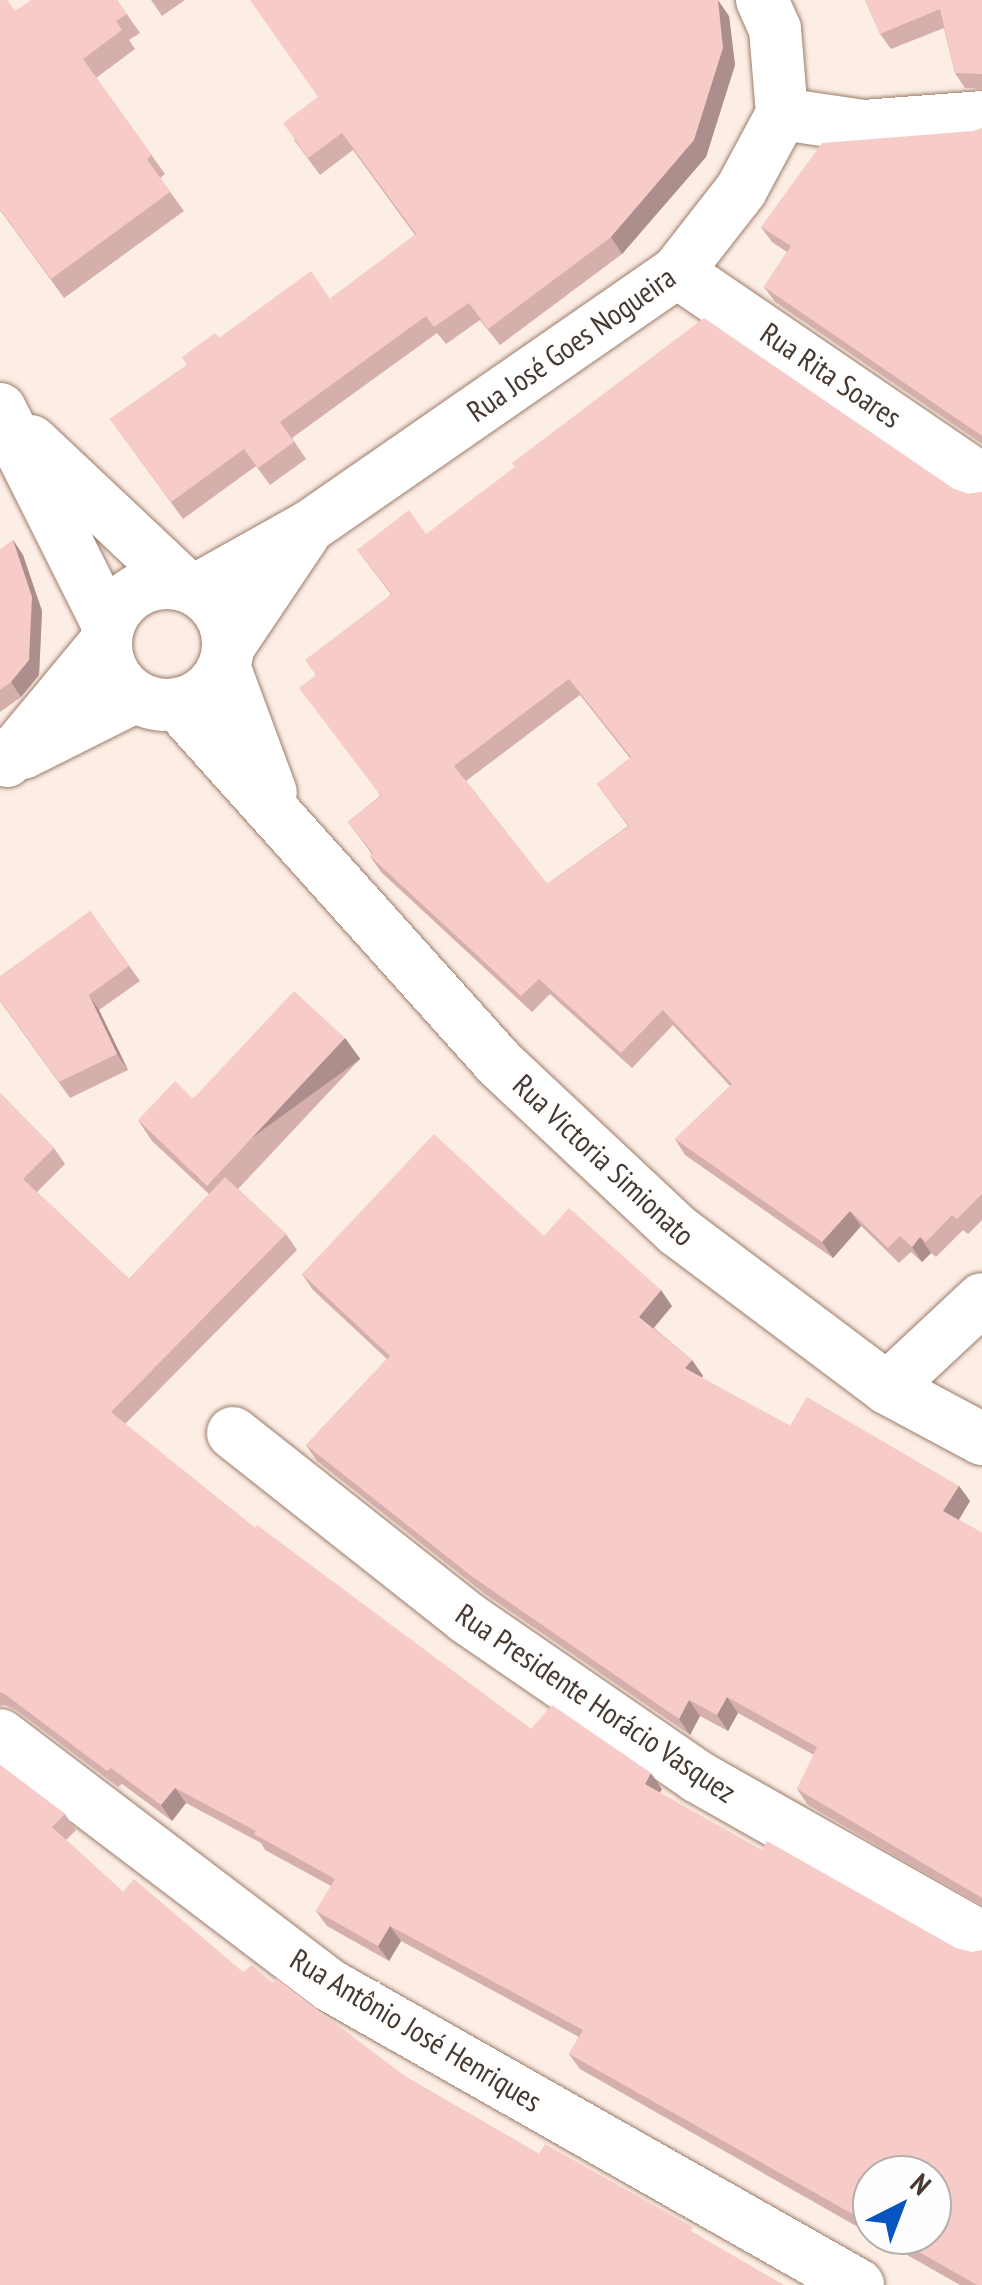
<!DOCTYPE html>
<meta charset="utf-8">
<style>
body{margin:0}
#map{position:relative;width:982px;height:2285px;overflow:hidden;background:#fceee5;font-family:"PT Sans Narrow",sans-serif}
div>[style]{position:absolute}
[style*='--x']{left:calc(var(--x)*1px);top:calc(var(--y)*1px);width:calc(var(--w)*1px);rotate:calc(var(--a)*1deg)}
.roads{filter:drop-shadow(0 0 2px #9c7c69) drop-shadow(0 0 2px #9c7c69)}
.minor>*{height:52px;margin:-26px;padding:0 26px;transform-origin:26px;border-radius:26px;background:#fff}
.minor>.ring{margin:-26px;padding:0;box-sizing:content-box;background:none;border:52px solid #fff;border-radius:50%}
.wall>*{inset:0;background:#d4afac}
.shaded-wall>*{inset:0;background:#ac8e8c;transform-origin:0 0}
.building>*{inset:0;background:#f6cbc8}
span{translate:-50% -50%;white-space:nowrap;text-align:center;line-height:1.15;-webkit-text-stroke:8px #fefefe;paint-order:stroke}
.street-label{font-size:30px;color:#473930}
.north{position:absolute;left:852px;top:2155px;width:100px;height:100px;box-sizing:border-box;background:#fefefe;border:2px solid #b5afac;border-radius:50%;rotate:42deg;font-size:28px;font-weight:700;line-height:40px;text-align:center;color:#473930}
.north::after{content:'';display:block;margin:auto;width:35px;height:45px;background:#0955bf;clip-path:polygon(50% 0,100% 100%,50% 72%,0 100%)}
</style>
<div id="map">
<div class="roads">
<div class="minor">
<div style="--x:762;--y:0;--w:32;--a:66"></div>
<div style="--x:775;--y:29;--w:85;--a:85.3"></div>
<div style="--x:782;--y:114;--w:82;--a:8.4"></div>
<div style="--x:863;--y:126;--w:119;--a:-4.3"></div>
<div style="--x:677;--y:272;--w:369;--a:34.3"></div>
<div style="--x:0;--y:409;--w:241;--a:63.4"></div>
<div style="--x:31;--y:441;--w:210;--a:43.3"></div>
<div class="ring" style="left:106px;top:583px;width:70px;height:70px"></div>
<div style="--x:196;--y:590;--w:131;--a:-29.3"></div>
<div style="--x:310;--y:526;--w:446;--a:-34.7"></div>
<div style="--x:677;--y:272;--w:104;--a:-52"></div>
<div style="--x:741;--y:190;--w:86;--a:-61.7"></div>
<div style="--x:229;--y:646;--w:133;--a:-56.1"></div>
<div style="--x:224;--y:666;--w:135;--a:69.7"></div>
<div style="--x:177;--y:704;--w:482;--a:48.1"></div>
<div style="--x:499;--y:1063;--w:245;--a:43.2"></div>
<div style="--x:678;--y:1231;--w:261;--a:36.9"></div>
<div style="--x:887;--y:1388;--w:108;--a:28.2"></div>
<div style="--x:23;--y:753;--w:125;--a:-26.6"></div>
<div style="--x:7;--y:761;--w:153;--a:-50.3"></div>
<div style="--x:887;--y:1388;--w:130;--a:-43.1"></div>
<div style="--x:233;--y:1433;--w:298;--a:38.3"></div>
<div style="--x:467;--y:1618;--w:280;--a:34.5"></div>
<div style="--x:698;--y:1777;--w:326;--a:29.5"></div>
<div style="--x:0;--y:1735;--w:415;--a:37.2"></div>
<div style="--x:331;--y:1986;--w:606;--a:29.57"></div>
</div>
</div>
<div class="wall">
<div style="clip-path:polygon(117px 0,140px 33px,129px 40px,135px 49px,96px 78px,165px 174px,160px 178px,184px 211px,64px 298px,0 210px,15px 11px)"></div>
<div style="clip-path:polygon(151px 0,185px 0,162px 16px)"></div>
<div style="clip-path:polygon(865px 0,982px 0,982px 89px,965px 88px,955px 73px,944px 28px,891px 49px,880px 34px)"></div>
<div style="clip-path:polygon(729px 16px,735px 65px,706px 157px,622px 254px,500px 345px,480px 320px,446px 344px,437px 333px,292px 438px,306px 459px,270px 485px,256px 466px,183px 519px,110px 419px,187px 365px,219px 338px,330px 299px,415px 235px,353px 150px,320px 175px,294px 140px,318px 97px)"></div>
<div style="clip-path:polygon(982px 128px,982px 444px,775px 302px,764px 287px,787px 252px,772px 242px,761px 227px)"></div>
<div style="clip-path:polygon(evenodd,954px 489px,968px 494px,982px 492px,982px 1220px,968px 1234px,963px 1230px,936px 1257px,931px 1253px,922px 1262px,911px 1252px,899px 1263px,861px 1226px,833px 1258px,685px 1155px,675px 1139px,730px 1086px,673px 1025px,632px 1068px,550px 994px,532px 1012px,381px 872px,370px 856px,372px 854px,348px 822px,380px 796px,315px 675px,391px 594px,357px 550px,426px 534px,954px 489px,580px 695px,630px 758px,597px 784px,628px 826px,547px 884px,466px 781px,580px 695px)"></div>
<div style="clip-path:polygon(13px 540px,23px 555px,42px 611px,39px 675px,21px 697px,0 712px,0 550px)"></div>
<div style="clip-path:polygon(90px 911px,140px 981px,99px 1010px,128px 1070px,70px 1098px,0 1001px)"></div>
<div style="clip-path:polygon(345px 1038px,360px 1059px,238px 1189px,286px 1234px,297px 1250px,125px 1424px,255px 1528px,531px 1729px,662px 1789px,660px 1792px,982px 2285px,960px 2285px,872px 2235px,932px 2235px,872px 2175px,872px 2235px,580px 2069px,569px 2054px,579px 2037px,401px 1941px,389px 1961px,327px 1926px,316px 1911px,331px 1886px,265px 1850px,261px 1843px,186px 1803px,172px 1821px,122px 1784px,118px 1787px,17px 1711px,5px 1705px,0 1706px,0 1093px,54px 1148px,65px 1164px,37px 1192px,129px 1279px,209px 1194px,152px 1141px,138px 1120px)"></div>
<div style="clip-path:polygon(544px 1236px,672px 1306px,654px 1328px,692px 1360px,703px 1376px,701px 1378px,790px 1426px,959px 1486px,970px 1501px,959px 1520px,982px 1533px,982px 1907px,808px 1805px,797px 1789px,814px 1755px,738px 1713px,728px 1731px,700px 1716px,690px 1735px,485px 1594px,317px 1461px,306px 1445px,387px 1359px,313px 1290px,302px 1274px)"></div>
<div style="clip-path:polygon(0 1765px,65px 1814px,76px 1830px,66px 1840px,123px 1892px,243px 1972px,273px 1983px,406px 2077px,539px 2154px,700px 2236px,0 2285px)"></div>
</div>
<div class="shaded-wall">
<div style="clip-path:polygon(718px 0,729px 16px,735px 65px,706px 157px,622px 254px,611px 237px)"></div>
<div style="clip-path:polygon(13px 540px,23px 555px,42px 611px,39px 675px,21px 697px,11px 682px)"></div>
<div style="clip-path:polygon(89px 995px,99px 1010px,128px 1070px,117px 1054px)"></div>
<div style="left:345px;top:1038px;width:26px;height:202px;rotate:54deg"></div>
<div style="clip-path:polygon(850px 1211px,861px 1226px,833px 1258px,822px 1242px)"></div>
<div style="clip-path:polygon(920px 1237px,931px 1253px,922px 1262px,912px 1247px)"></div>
<div style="clip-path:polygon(661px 1290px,672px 1306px,650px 1332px,639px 1317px)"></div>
<div style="clip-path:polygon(692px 1360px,703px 1376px,696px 1384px,685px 1368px)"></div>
<div style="clip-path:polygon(959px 1486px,970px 1501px,954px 1527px,943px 1511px)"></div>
<div style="clip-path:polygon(727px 1697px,738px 1713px,728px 1731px,717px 1715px)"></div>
<div style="clip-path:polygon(689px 1700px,700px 1716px,690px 1735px,679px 1719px)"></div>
<div style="clip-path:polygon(651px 1773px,662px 1789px,656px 1799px,645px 1784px)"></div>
<div style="clip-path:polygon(175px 1788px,186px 1803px,172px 1821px,161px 1805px)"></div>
<div style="clip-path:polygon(390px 1926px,401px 1941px,389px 1961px,378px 1946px)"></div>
</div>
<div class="building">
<div style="clip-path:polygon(0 0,7px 0,15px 11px,31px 0,117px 0,127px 14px,116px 21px,122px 30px,83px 59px,152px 155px,147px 159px,170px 192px,51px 279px,0 209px)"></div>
<div style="clip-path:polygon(250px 0,718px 0,723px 48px,694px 140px,611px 237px,488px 329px,469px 303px,434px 327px,426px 316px,280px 422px,294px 442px,258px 468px,244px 449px,171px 502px,110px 419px,187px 365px,182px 357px,215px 333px,219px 338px,311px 271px,330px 299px,416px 234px,342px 133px,308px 158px,283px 123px,318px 97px)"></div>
<div style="clip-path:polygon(865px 0,982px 0,982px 74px,955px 73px,940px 9px,880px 34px)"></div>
<div style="clip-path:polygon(982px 128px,982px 436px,764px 287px,791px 246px,761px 227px,822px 143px,973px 131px)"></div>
<div style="clip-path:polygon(evenodd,704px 318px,954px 489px,968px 494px,982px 492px,982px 1194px,957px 1219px,952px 1215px,926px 1242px,920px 1237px,912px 1247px,900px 1236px,888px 1248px,850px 1211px,822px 1242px,675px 1139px,732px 1084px,663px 1010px,621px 1053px,539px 979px,521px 996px,370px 856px,373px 853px,348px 822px,381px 796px,299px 688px,316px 675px,305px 660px,392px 594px,357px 550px,409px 510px,426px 534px,515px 467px,512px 463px,704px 318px,569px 679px,631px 757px,597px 784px,629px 826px,547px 884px,454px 766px,569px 679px)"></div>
<div style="clip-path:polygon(13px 540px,32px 597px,29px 660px,11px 682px,0 690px,0 550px)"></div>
<div style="clip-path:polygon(90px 911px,129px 966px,89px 995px,117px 1054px,59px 1082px,0 1000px,0 976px)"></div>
<div style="clip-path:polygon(294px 991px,345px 1038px,207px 1186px,138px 1120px,175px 1081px,193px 1099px)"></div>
<div style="clip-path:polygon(0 1093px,54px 1148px,23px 1179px,129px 1279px,225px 1177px,286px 1234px,111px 1412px,255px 1528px,257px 1525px,531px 1729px,552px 1705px,651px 1773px,645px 1784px,762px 1850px,767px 1841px,956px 1948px,972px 1952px,982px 1950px,982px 2285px,977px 2285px,889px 2235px,932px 2235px,932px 2175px,872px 2175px,872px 2225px,569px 2054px,583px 2030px,390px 1926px,378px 1946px,316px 1911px,335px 1879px,254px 1834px,256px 1831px,175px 1788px,161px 1805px,111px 1768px,107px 1771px,6px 1695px,0 1692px)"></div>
<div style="clip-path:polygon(434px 1134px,544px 1236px,569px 1208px,661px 1290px,639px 1317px,692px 1360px,685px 1368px,790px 1426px,807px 1397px,959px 1486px,943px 1511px,982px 1533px,982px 1898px,797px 1789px,817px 1747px,727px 1697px,717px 1715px,689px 1700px,679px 1719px,474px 1578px,306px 1445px,390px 1356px,302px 1274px)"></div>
<div style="clip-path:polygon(0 1765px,65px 1814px,52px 1827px,123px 1892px,134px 1879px,243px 1972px,252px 1965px,273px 1983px,276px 1978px,406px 2077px,539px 2154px,545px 2144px,693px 2227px,691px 2231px,784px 2285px,0 2285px)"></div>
</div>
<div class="street-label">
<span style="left:571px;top:344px;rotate:-35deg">Rua José Goes Nogueira</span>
<span style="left:831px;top:375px;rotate:34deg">Rua Rita Soares</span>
<span style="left:604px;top:1160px;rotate:43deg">Rua Victoria Simionato</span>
<span style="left:596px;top:1703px;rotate:34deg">Rua Presidente Horácio Vasquez</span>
<span style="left:416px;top:2030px;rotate:31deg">Rua Antônio José Henriques</span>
</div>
<div class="north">N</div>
</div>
